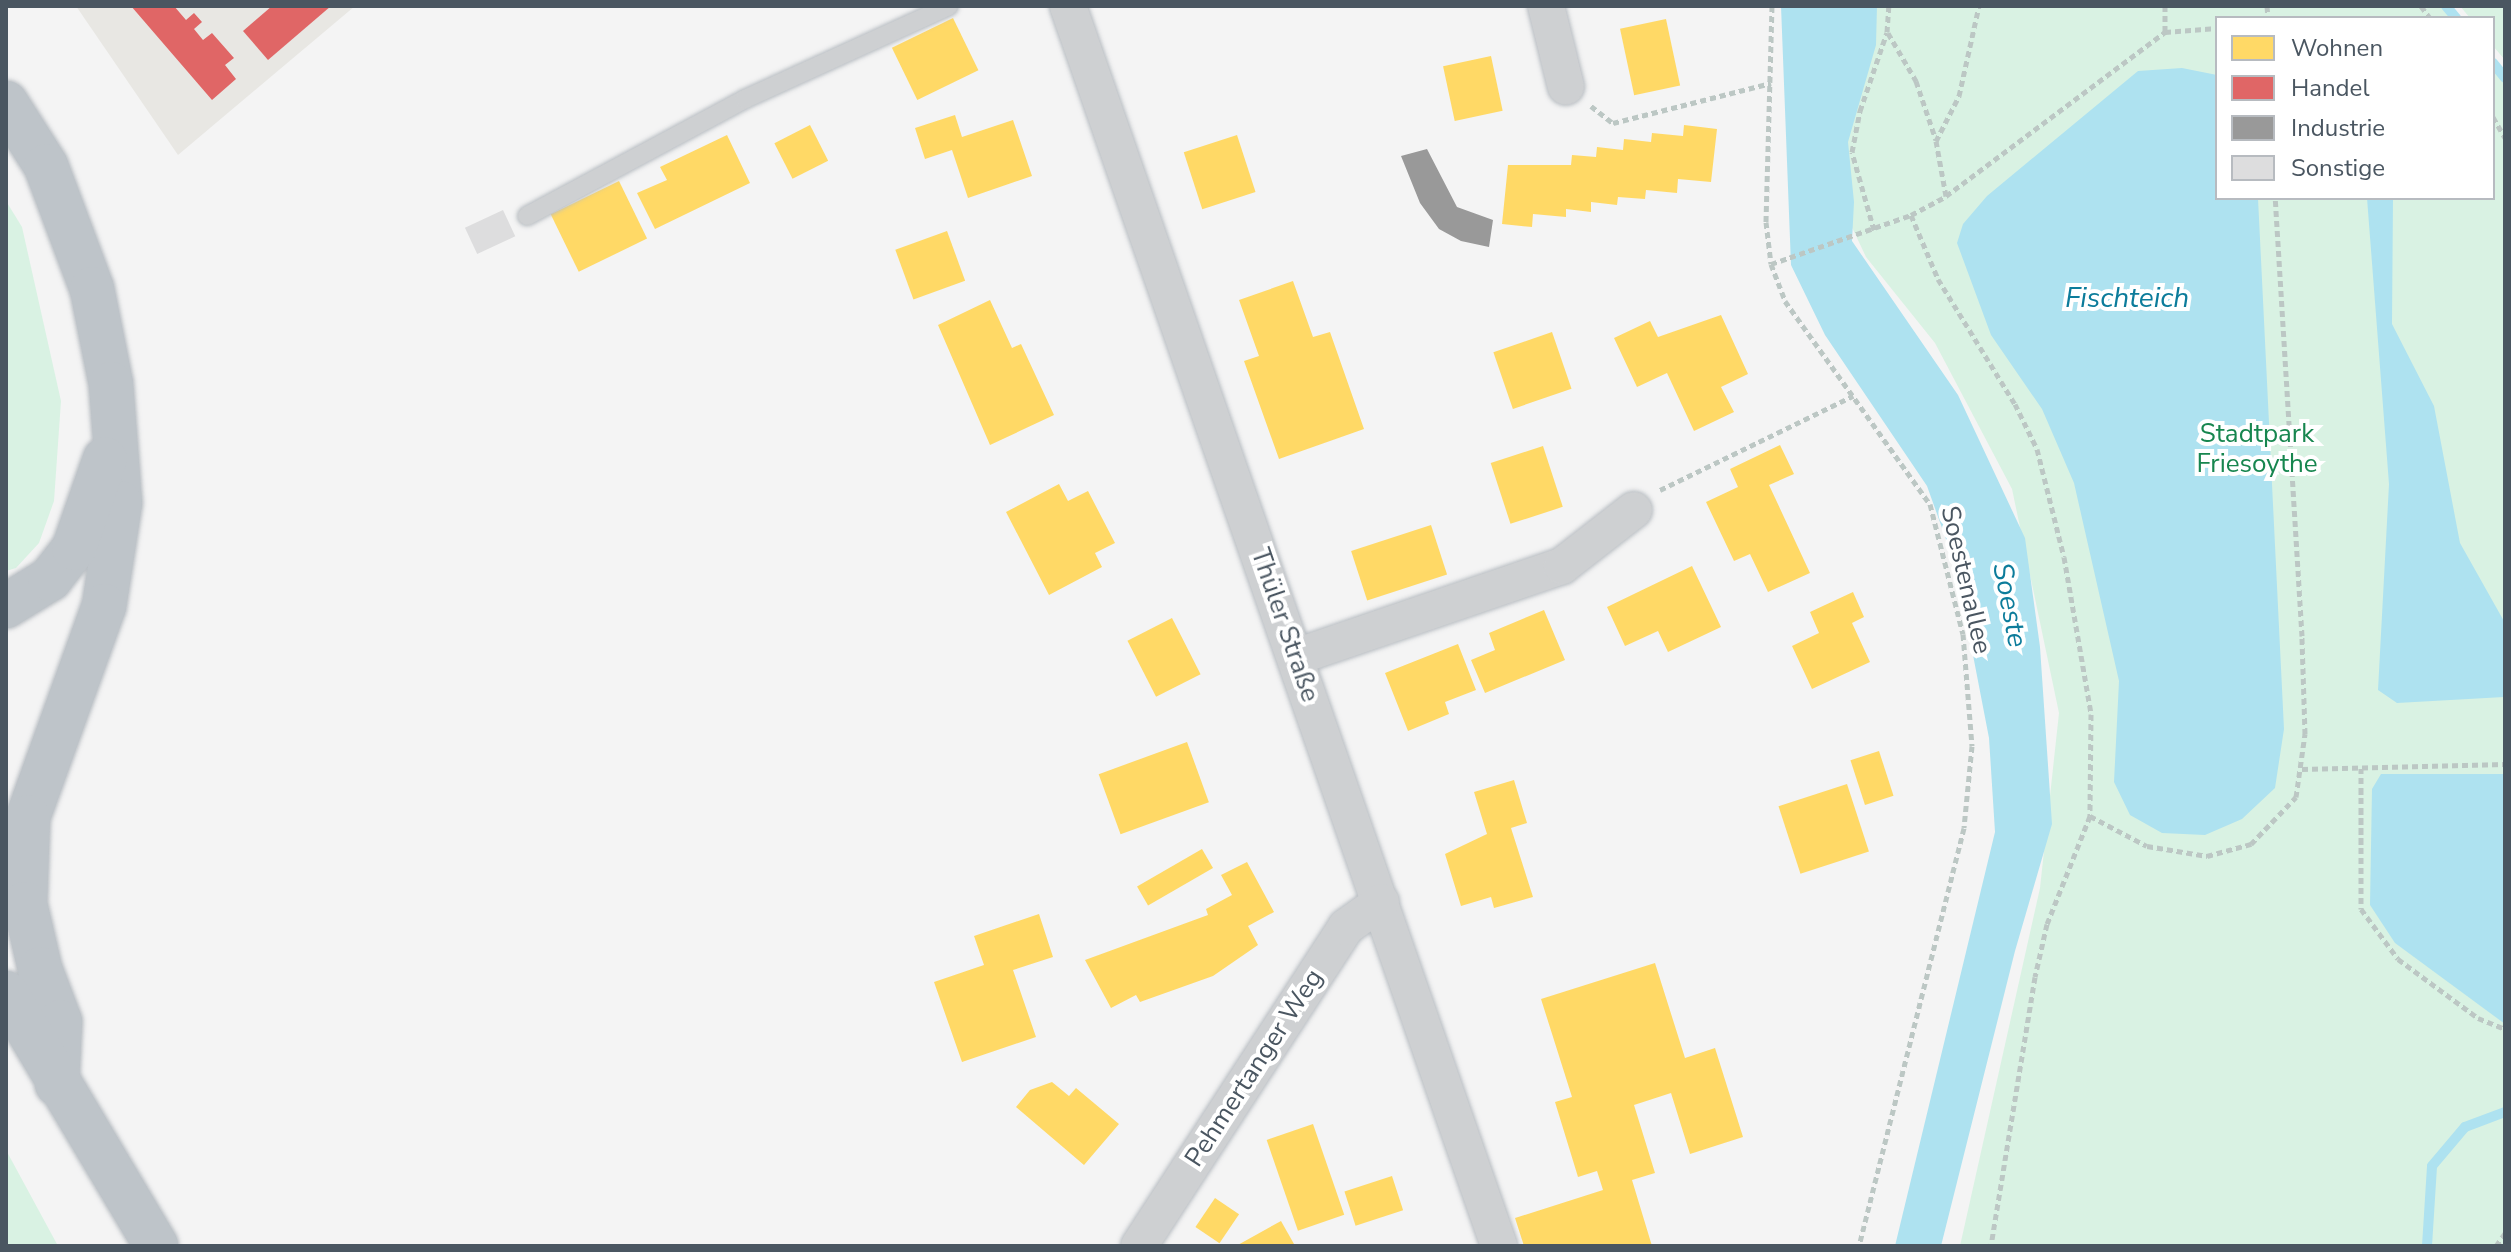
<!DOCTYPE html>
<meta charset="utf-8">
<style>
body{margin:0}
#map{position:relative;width:2511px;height:1252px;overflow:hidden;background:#f4f4f4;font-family:"Nunito Sans",sans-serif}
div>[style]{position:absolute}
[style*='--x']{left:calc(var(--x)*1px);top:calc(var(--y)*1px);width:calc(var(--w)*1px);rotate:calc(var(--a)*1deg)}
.commercial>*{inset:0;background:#e8e7e3}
.green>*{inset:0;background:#d9f2e3}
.water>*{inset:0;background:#aee2f0}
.homes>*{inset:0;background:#ffd966;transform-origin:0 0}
.shops>*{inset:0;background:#e06666}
.industry>*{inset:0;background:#999}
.stream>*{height:10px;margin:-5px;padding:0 5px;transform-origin:5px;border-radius:5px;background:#aee2f0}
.building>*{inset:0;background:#ddddde;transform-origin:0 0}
.path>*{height:5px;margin-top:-2.5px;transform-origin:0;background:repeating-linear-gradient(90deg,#bcc7c4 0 6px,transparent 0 10px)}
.roads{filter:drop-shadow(0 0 2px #b9bec3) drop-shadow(0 0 2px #b9bec3)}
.lane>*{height:18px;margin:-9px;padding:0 9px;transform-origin:9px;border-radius:9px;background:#ced0d2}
.street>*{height:36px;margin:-18px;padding:0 18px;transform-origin:18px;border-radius:18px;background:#ced0d2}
.highway>*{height:44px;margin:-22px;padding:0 22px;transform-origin:22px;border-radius:22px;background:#bec4c9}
span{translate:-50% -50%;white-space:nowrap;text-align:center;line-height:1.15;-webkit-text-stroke:8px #fff;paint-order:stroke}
.park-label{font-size:26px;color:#17864f}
.street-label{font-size:26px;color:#4a5661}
.water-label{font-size:28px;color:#0c7c9b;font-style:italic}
.frame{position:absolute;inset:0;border:8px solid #4a5661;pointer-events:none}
.legend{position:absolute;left:2215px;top:16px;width:280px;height:184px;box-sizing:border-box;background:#fff;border:2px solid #b7bbc0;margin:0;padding:10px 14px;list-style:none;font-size:24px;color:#4a5661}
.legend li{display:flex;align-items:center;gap:16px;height:40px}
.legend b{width:40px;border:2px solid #b7bbc0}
</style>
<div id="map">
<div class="commercial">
<div style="clip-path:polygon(76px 6px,355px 6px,178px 155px)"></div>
</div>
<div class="green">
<div style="clip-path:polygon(1847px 6px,2446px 6px,2456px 18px,2217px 18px,2217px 198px,2493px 198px,2493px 63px,2505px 78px,2505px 1246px,1960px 1246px,2040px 888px,2059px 713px,2012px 489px,1935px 343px,1866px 257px,1834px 189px)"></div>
<div style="clip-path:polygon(2460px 6px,2505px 6px,2505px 60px,2493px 46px,2493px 18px,2470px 18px)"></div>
<div style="clip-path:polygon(6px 201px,22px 227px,61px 401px,54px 501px,39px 543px,16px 568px,6px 571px)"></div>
<div style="clip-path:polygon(6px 1150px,58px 1246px,6px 1246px)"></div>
</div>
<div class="water">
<div style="clip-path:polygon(1781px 6px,1877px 6px,1876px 45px,1848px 142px,1854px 202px,1852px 241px,1958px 395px,2025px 538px,2040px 647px,2052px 824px,2015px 951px,1941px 1246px,1895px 1246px,1995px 832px,1989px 738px,1956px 567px,1927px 486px,1825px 335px,1791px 265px)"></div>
<div style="clip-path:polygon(2182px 68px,2217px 75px,2217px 198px,2258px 198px,2284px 729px,2275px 788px,2242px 819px,2205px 835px,2162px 833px,2130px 815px,2114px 782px,2119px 681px,2074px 483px,2042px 409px,1991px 335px,1957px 243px,1963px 224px,1987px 196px,2138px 71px)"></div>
<div style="clip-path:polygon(2367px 198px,2393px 198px,2392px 324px,2434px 406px,2460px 543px,2505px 623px,2504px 697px,2397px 703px,2378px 690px,2389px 484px)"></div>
<div style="clip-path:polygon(2381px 774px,2505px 774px,2505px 1024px,2395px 943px,2370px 905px,2372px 789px)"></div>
</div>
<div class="homes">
<div style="left:953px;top:18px;width:58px;height:68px;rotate:64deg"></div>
<div style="left:1666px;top:19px;width:68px;height:47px;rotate:78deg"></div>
<div style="left:1491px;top:56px;width:56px;height:49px;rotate:78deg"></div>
<div style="clip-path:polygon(955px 115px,962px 137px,1013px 120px,1032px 176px,968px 198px,952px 150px,925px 159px,915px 128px)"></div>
<div style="left:810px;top:125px;width:40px;height:40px;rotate:63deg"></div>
<div style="clip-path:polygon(1684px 125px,1717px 129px,1711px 182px,1678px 179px,1677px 193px,1646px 190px,1645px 199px,1618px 197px,1617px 205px,1591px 202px,1591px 212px,1566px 209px,1566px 217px,1533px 214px,1532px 227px,1502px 224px,1508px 165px,1571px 165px,1572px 155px,1596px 157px,1597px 147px,1623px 150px,1624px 139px,1651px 142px,1652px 133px,1683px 136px)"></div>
<div style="clip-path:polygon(727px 135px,750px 183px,655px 229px,637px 193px,667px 180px,660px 167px)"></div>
<div style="left:1237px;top:135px;width:60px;height:56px;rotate:72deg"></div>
<div style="left:619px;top:181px;width:64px;height:76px;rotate:64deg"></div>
<div style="left:947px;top:231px;width:53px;height:55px;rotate:70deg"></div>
<div style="clip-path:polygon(1293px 281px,1313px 337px,1330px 332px,1364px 429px,1279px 459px,1244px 361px,1259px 356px,1239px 300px)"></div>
<div style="clip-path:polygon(990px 300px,1012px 348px,1021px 344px,1054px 415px,990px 445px,938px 325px)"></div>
<div style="clip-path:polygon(1721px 315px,1748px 374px,1721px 387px,1734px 412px,1694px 431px,1667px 373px,1637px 387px,1614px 338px,1650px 321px,1658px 337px)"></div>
<div style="left:1552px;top:332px;width:60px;height:62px;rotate:71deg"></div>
<div style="clip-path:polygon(1780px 445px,1794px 474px,1769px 485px,1810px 573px,1768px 592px,1750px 554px,1734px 561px,1706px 502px,1738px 487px,1730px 469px)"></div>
<div style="left:1543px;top:446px;width:64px;height:55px;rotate:72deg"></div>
<div style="clip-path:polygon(1059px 484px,1068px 501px,1088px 491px,1115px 543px,1095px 553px,1102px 567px,1049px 595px,1006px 512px)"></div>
<div style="left:1431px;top:525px;width:52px;height:84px;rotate:72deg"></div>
<div style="clip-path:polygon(1692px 566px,1721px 627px,1668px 652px,1658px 631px,1625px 646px,1607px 607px)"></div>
<div style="clip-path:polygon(1853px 592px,1864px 617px,1852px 623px,1870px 662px,1812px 689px,1792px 646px,1819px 633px,1810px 612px)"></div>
<div style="clip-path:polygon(1544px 610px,1565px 660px,1485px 693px,1471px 660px,1495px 650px,1489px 633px)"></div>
<div style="left:1172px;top:618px;width:63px;height:50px;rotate:63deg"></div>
<div style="clip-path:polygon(1458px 644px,1476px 690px,1445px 702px,1449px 714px,1408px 731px,1385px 673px)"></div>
<div style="left:1187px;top:742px;width:64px;height:94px;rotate:70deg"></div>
<div style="left:1879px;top:751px;width:47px;height:30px;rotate:72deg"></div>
<div style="clip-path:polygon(1514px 780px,1527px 823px,1511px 828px,1533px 897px,1494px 908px,1491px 897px,1461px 906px,1445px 854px,1487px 834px,1474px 792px)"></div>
<div style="left:1847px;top:784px;width:71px;height:72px;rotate:72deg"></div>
<div style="left:1202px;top:849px;width:22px;height:75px;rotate:60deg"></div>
<div style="clip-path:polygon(1247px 862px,1274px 912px,1248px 926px,1258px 945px,1213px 976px,1140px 1002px,1136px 995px,1111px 1008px,1085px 960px,1208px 915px,1206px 909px,1232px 895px,1221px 875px)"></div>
<div style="clip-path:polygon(1039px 914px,1053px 957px,1013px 970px,1036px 1037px,962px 1062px,934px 982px,984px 965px,974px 936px)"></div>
<div style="clip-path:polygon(1655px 963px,1685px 1058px,1715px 1048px,1743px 1137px,1690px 1154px,1671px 1093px,1634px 1105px,1655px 1173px,1632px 1180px,1652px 1246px,1524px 1246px,1515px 1218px,1603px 1190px,1597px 1171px,1578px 1177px,1555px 1102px,1572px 1097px,1541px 999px)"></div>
<div style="clip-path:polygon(1052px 1082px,1069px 1096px,1076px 1088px,1119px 1124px,1084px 1165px,1016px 1107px,1030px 1090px)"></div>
<div style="left:1313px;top:1124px;width:96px;height:49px;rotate:71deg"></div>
<div style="left:1392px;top:1176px;width:36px;height:50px;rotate:72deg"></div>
<div style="left:1215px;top:1198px;width:29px;height:35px;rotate:34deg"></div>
<div style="clip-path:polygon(1281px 1221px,1294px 1244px,1236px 1246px)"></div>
</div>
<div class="shops">
<div style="clip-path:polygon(131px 6px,174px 6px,186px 20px,194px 13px,202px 22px,194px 29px,203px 40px,212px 33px,234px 58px,225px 65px,236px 79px,212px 100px)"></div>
<div style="clip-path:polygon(272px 6px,331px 6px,268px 60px,243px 31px)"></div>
</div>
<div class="industry">
<div style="clip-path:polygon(1427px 149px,1457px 207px,1493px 220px,1489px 247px,1461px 241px,1439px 229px,1420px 203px,1401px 156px)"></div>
</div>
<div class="stream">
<div style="--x:2446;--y:6;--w:16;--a:50"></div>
<div style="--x:2493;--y:63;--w:19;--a:51"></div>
<div style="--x:2427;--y:1246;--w:80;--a:-86.4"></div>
<div style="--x:2432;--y:1166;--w:51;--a:-49.8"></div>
<div style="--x:2465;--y:1127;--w:43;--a:-20.6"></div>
</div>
<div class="building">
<div style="left:503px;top:210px;width:29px;height:42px;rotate:65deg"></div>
</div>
<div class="path">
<div style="--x:1772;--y:6;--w:216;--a:91.6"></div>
<div style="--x:1766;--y:222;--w:42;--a:83.2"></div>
<div style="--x:1771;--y:264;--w:40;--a:69"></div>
<div style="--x:1785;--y:301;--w:249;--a:54.5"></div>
<div style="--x:1930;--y:504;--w:134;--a:75.8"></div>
<div style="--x:1963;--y:634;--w:112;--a:85.4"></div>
<div style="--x:1972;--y:746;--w:82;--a:95.6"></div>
<div style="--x:1964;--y:828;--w:431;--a:104.1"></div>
<div style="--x:2165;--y:6;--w:26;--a:90"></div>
<div style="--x:2267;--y:6;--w:12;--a:85"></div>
<div style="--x:2421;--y:6;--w:15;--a:53"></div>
<div style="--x:1888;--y:33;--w:56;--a:59.7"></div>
<div style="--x:1916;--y:81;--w:62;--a:71.3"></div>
<div style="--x:1591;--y:106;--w:28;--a:38"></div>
<div style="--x:1613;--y:123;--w:163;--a:-14.2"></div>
<div style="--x:2493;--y:117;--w:24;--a:60"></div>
<div style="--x:1946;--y:196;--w:56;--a:-100.3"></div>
<div style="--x:1936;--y:141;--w:51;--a:-62.9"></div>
<div style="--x:1959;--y:96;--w:92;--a:-77.5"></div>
<div style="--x:1911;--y:215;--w:69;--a:67.1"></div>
<div style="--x:1938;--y:279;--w:147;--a:58.4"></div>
<div style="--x:2015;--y:404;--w:50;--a:63.9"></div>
<div style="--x:2037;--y:449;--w:111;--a:76"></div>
<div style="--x:2064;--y:557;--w:159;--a:80.2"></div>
<div style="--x:2091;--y:714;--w:102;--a:90.6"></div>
<div style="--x:2090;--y:816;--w:116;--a:111.7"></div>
<div style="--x:2047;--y:924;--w:54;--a:102.8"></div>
<div style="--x:2035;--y:977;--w:273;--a:99.3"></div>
<div style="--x:1874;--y:230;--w:81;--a:-105.8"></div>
<div style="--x:1852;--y:152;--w:42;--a:-79"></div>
<div style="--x:1860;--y:111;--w:83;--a:-71.1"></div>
<div style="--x:1887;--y:32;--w:26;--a:-86"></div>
<div style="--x:1771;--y:264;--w:148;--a:-19.3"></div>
<div style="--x:1911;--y:215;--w:40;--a:-28"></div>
<div style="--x:1946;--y:196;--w:274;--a:-36.8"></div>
<div style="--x:2165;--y:32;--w:52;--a:-4.4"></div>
<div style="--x:1660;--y:490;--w:215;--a:-26"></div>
<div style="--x:2361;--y:768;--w:141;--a:90"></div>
<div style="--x:2361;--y:909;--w:62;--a:53.5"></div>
<div style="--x:2398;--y:959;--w:99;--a:36.4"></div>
<div style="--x:2478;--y:1018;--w:29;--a:22"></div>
<div style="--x:2302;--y:769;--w:203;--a:-1.4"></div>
<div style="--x:2090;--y:816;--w:64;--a:27.8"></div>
<div style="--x:2147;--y:846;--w:61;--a:9.5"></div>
<div style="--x:2207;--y:856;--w:46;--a:-15.3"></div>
<div style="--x:2251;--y:844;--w:65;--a:-46.2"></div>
<div style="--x:2296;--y:797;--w:64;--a:-81.9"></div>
<div style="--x:2305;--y:734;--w:98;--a:-91.8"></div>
<div style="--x:2302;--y:636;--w:439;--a:-93.5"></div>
<div style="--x:2496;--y:1246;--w:16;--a:-55"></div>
</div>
<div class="roads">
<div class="lane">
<div style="--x:527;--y:216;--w:247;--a:-28.2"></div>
<div style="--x:745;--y:99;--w:224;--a:-24.5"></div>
</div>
<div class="street">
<div style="--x:1068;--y:6;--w:1313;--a:70.83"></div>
<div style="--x:1546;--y:6;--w:83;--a:76.1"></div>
<div style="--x:1296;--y:657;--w:281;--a:-18.9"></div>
<div style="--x:1562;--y:566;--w:91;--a:-37.9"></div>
<div style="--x:1139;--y:1246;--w:380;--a:-57"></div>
<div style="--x:1346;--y:927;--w:43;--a:-35.5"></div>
</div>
<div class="highway">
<div style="--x:6;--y:103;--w:75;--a:57.6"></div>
<div style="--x:46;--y:166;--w:131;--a:69.5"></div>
<div style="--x:92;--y:289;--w:97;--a:78.7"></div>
<div style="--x:111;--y:384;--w:119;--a:85.7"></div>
<div style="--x:120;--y:503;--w:104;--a:98.8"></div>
<div style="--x:104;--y:606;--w:224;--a:109.8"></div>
<div style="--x:28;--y:817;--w:87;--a:92"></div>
<div style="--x:25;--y:904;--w:67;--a:77"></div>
<div style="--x:40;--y:969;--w:57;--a:69.3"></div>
<div style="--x:60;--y:1022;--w:62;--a:92.8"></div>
<div style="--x:6;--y:606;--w:52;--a:-31.5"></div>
<div style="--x:50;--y:579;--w:39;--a:-52"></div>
<div style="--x:74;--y:548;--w:94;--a:-70.8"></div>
<div style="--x:6;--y:993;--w:294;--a:59.3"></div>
</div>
</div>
<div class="park-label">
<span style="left:2257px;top:449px">Stadtpark<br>Friesoythe</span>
</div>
<div class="street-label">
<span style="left:1966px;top:580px;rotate:77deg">Soestenallee</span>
<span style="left:1285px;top:625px;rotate:71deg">Thüler Straße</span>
<span style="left:1254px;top:1068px;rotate:-57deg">Pehmertanger Weg</span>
</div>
<div class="water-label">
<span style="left:2127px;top:298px">Fischteich</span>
<span style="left:2010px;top:605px;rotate:79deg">Soeste</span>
</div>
<div class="frame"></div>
<ul class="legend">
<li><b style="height:22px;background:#ffd966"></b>Wohnen</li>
<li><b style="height:22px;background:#e06666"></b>Handel</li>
<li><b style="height:22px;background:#999"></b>Industrie</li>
<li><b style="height:22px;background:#ddddde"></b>Sonstige</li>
</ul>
</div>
